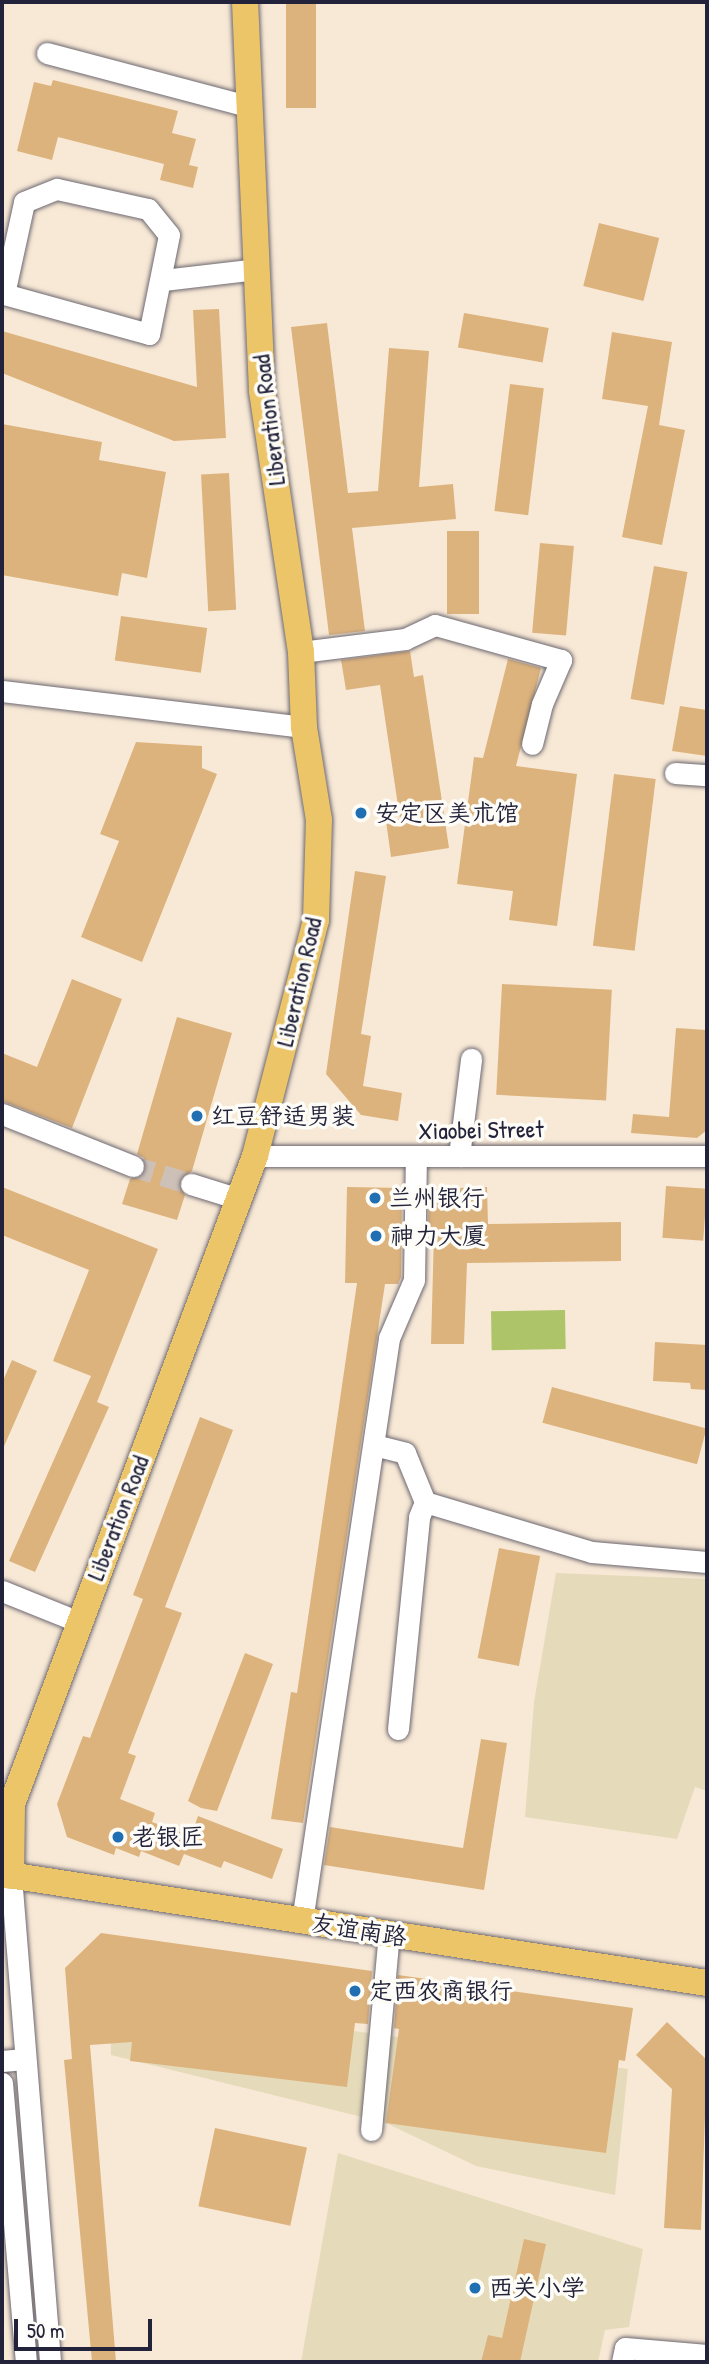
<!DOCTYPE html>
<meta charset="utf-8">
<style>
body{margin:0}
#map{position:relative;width:709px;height:2364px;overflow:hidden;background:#f8e9d6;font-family:"Patrick Hand","LXGW WenKai TC",sans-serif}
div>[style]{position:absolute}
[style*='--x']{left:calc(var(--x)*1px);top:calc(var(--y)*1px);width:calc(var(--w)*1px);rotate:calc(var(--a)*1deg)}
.built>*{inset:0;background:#e5dbba}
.green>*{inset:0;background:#aec469;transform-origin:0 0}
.building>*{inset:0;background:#ddb37d;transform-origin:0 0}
.minor-tunnel>*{height:21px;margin-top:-10.5px;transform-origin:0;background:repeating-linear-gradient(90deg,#cdc1b7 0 21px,transparent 0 31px)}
.roads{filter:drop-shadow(0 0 2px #6d6871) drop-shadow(0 0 2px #6d6871)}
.minor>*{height:21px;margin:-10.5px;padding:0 10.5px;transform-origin:10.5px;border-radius:10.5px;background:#fff}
.major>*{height:26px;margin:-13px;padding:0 13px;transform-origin:13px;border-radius:13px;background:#edc569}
.dots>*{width:19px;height:19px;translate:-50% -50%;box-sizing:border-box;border:4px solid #fdfcf7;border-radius:50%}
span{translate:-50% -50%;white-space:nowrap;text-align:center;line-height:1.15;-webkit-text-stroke:7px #fdfcf7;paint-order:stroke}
.street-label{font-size:24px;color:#22223b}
.poi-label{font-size:24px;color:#22223b}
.left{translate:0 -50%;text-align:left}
.frame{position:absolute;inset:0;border:4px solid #22223b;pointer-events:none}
.scale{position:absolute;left:14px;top:2319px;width:138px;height:32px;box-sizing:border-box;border:4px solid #22223b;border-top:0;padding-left:9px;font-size:21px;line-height:24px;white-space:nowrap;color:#22223b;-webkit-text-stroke:5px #fdfcf7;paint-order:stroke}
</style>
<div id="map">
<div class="built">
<div style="clip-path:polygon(556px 1573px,707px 1579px,707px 1791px,695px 1787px,677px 1839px,525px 1817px,534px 1702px)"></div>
<div style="clip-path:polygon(110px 1997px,628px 2069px,615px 2195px,476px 2166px,386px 2123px,111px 2055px)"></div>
<div style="clip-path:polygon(338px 2153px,643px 2249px,629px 2327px,605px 2330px,598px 2362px,301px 2362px)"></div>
</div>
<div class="green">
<div style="left:565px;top:1310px;width:39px;height:74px;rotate:89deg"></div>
</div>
<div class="building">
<div style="left:286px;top:2px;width:30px;height:106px"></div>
<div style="clip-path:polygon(53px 80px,178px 111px,172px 133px,196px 139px,189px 165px,198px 167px,193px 188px,160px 180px,164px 164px,58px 137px,52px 160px,17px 151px,34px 82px,51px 86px)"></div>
<div style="left:599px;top:223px;width:62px;height:65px;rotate:14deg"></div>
<div style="clip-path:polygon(219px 309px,226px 438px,174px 441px,2px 373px,2px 331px,197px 387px,193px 310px)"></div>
<div style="left:464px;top:313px;width:86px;height:35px;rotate:10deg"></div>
<div style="clip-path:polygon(327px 323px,348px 493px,378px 491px,389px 348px,429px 351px,419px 487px,453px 484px,456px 519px,352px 528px,365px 631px,329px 635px,291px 327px)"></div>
<div style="clip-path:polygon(612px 332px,672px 342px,659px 425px,685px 430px,662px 545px,622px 537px,648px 406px,602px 399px)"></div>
<div style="left:510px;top:384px;width:34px;height:128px;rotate:7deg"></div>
<div style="clip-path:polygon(2px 424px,102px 442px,99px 460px,166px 472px,147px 578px,122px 573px,118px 596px,2px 575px)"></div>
<div style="left:229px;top:473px;width:137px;height:28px;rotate:87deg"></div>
<div style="left:447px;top:531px;width:32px;height:83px"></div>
<div style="left:540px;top:543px;width:34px;height:90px;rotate:5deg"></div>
<div style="left:654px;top:566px;width:34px;height:135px;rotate:10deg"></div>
<div style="left:121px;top:616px;width:87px;height:45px;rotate:8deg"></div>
<div style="clip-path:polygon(410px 651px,414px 677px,423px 675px,449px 848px,391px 857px,386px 821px,400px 819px,380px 685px,346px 690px,341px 660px)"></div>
<div style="clip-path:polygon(508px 659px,541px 668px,516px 766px,577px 774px,557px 926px,509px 920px,513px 891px,457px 884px,474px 757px,483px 758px)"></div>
<div style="clip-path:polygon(680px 706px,707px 710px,707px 756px,672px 751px)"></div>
<div style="clip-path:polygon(136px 742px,202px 746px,202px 768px,217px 774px,142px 962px,81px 937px,119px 841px,100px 834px)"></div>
<div style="left:614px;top:774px;width:42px;height:173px;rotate:7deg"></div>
<div style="clip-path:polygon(355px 871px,386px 876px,361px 1034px,371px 1036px,363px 1086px,402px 1093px,398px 1121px,361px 1115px,326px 1074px)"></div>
<div style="clip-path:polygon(72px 979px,122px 999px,72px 1128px,2px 1101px,2px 1053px,37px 1067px)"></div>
<div style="left:502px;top:984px;width:110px;height:111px;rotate:3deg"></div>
<div style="clip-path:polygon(177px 1017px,232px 1033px,192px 1171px,178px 1181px,185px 1195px,177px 1220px,122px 1204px,130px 1179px,145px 1170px,144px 1158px,137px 1154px)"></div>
<div style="clip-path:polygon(676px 1028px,707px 1030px,707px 1130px,697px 1138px,631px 1133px,633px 1114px,669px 1117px)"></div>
<div style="left:666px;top:1186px;width:41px;height:52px;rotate:4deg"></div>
<div style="clip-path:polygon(2px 1187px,158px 1249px,97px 1402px,109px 1407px,35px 1572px,9px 1561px,91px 1376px,53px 1361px,89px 1270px,2px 1235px)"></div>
<div style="clip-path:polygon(347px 1187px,402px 1188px,401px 1277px,398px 1284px,385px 1284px,303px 1823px,271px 1819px,291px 1692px,297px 1693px,357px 1283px,345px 1283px)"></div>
<div style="clip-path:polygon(487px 1187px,488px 1224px,621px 1222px,621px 1261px,467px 1263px,464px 1344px,431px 1344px,434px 1234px,428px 1234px,429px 1189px)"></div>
<div style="clip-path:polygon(655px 1342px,707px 1345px,707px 1390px,691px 1389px,690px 1383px,653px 1381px)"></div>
<div style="clip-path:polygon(12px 1360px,37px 1371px,2px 1451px,2px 1383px)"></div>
<div style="left:552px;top:1387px;width:160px;height:37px;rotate:15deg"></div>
<div style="clip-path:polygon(200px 1417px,233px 1430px,165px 1607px,182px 1613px,128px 1753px,136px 1756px,120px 1799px,155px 1813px,152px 1822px,191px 1836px,198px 1816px,283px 1849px,272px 1879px,224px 1861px,221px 1868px,184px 1854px,179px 1866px,141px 1851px,139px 1857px,116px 1848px,114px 1855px,67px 1837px,57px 1804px,83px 1736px,90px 1738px,143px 1599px,133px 1595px)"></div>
<div style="left:499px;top:1548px;width:42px;height:112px;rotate:11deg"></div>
<div style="clip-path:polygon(245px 1653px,273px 1664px,217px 1811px,201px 1808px,188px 1801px)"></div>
<div style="clip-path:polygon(481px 1739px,507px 1743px,484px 1890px,324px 1865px,330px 1827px,463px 1848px)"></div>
<div style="clip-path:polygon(101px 1933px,372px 1971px,368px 2024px,355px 2023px,347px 2087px,130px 2061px,132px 2042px,90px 2045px,116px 2362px,92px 2362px,64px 2060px,72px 2059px,65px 1968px)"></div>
<div style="clip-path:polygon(398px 1975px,633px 2008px,625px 2061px,619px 2060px,606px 2153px,386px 2123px,399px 2029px,394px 2028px)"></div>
<div style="clip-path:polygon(667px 2022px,707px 2060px,701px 2230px,664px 2228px,672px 2089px,636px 2055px)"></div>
<div style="left:215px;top:2128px;width:94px;height:80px;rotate:12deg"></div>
<div style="clip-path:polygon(524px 2239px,546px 2244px,520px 2362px,481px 2362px,488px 2335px,502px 2338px)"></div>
</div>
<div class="minor-tunnel">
<div style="--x:133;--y:1166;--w:61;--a:17.2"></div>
</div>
<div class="roads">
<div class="minor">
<div style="--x:47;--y:53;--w:208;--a:14.8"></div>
<div style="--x:57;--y:189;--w:93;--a:12.4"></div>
<div style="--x:148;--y:209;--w:33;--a:51"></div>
<div style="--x:169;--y:235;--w:101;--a:101.4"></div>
<div style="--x:149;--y:334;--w:150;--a:-164.6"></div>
<div style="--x:4;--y:294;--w:94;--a:-77.7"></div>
<div style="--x:24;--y:202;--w:35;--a:-22"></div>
<div style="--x:163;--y:280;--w:94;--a:-6.7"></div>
<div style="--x:301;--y:652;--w:105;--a:-7.1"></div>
<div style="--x:405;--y:639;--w:33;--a:-25"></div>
<div style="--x:435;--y:625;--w:131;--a:15.5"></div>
<div style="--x:561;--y:660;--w:48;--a:113.4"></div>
<div style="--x:542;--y:704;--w:41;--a:104"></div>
<div style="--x:2;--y:691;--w:304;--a:6.8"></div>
<div style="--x:675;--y:773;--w:32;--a:4"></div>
<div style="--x:2;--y:1114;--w:141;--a:21.7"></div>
<div style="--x:255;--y:1156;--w:452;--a:0"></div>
<div style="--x:459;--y:1156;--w:98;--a:-82.9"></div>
<div style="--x:191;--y:1184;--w:50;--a:17.4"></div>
<div style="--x:374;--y:1445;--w:32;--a:14"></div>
<div style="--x:405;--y:1453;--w:53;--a:67.8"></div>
<div style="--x:425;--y:1502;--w:174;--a:16.7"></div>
<div style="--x:592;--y:1552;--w:115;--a:5"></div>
<div style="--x:2;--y:1591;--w:83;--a:21.9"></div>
<div style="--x:398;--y:1729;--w:213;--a:-84.3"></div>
<div style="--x:419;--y:1517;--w:16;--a:-68"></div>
<div style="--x:11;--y:1876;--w:488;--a:85.4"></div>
<div style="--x:302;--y:1921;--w:589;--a:-81.51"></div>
<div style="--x:389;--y:1338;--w:63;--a:-66.7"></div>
<div style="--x:414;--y:1280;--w:123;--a:-89.1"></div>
<div style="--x:2;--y:2061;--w:22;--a:-5"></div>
<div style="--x:2;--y:2083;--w:280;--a:85.1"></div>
<div style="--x:371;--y:2130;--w:197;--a:-84.8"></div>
<div style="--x:622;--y:2362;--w:14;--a:-78"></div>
<div style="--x:625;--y:2348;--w:82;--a:4.9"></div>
</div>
<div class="major">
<div style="--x:2;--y:1874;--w:713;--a:8.79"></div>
<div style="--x:11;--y:1876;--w:72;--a:-89.2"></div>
<div style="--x:12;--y:1804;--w:692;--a:-69.44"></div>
<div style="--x:255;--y:1156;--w:244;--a:-75.5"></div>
<div style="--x:316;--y:920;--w:100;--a:-88.3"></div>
<div style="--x:319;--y:820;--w:94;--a:-99.2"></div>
<div style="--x:304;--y:727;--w:75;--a:-92.3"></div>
<div style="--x:301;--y:652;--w:265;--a:-98.5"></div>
<div style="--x:262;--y:390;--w:388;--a:-92.5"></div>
</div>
</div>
<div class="dots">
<div style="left:361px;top:813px;background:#1f6fb2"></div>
<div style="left:197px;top:1116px;background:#1f6fb2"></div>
<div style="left:375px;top:1198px;background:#1f6fb2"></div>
<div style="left:376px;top:1236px;background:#1f6fb2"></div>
<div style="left:118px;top:1837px;background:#1f6fb2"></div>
<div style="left:355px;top:1991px;background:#1f6fb2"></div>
<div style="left:475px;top:2288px;background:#1f6fb2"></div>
</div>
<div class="street-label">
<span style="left:269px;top:420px;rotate:-97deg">Liberation Road</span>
<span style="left:299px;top:982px;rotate:-77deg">Liberation Road</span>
<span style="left:481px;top:1130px;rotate:-1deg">Xiaobei Street</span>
<span style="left:118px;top:1518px;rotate:-69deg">Liberation Road</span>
<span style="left:359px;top:1930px;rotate:9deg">友谊南路</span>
</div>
<div class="poi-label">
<span class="left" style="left:375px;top:813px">安定区美术馆</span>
<span class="left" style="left:211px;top:1116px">红豆舒适男装</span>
<span class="left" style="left:389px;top:1198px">兰州银行</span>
<span class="left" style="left:390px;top:1236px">神力大厦</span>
<span class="left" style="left:132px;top:1837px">老银匠</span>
<span class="left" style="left:369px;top:1991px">定西农商银行</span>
<span class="left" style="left:489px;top:2288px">西关小学</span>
</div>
<div class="frame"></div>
<div class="scale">50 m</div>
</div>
